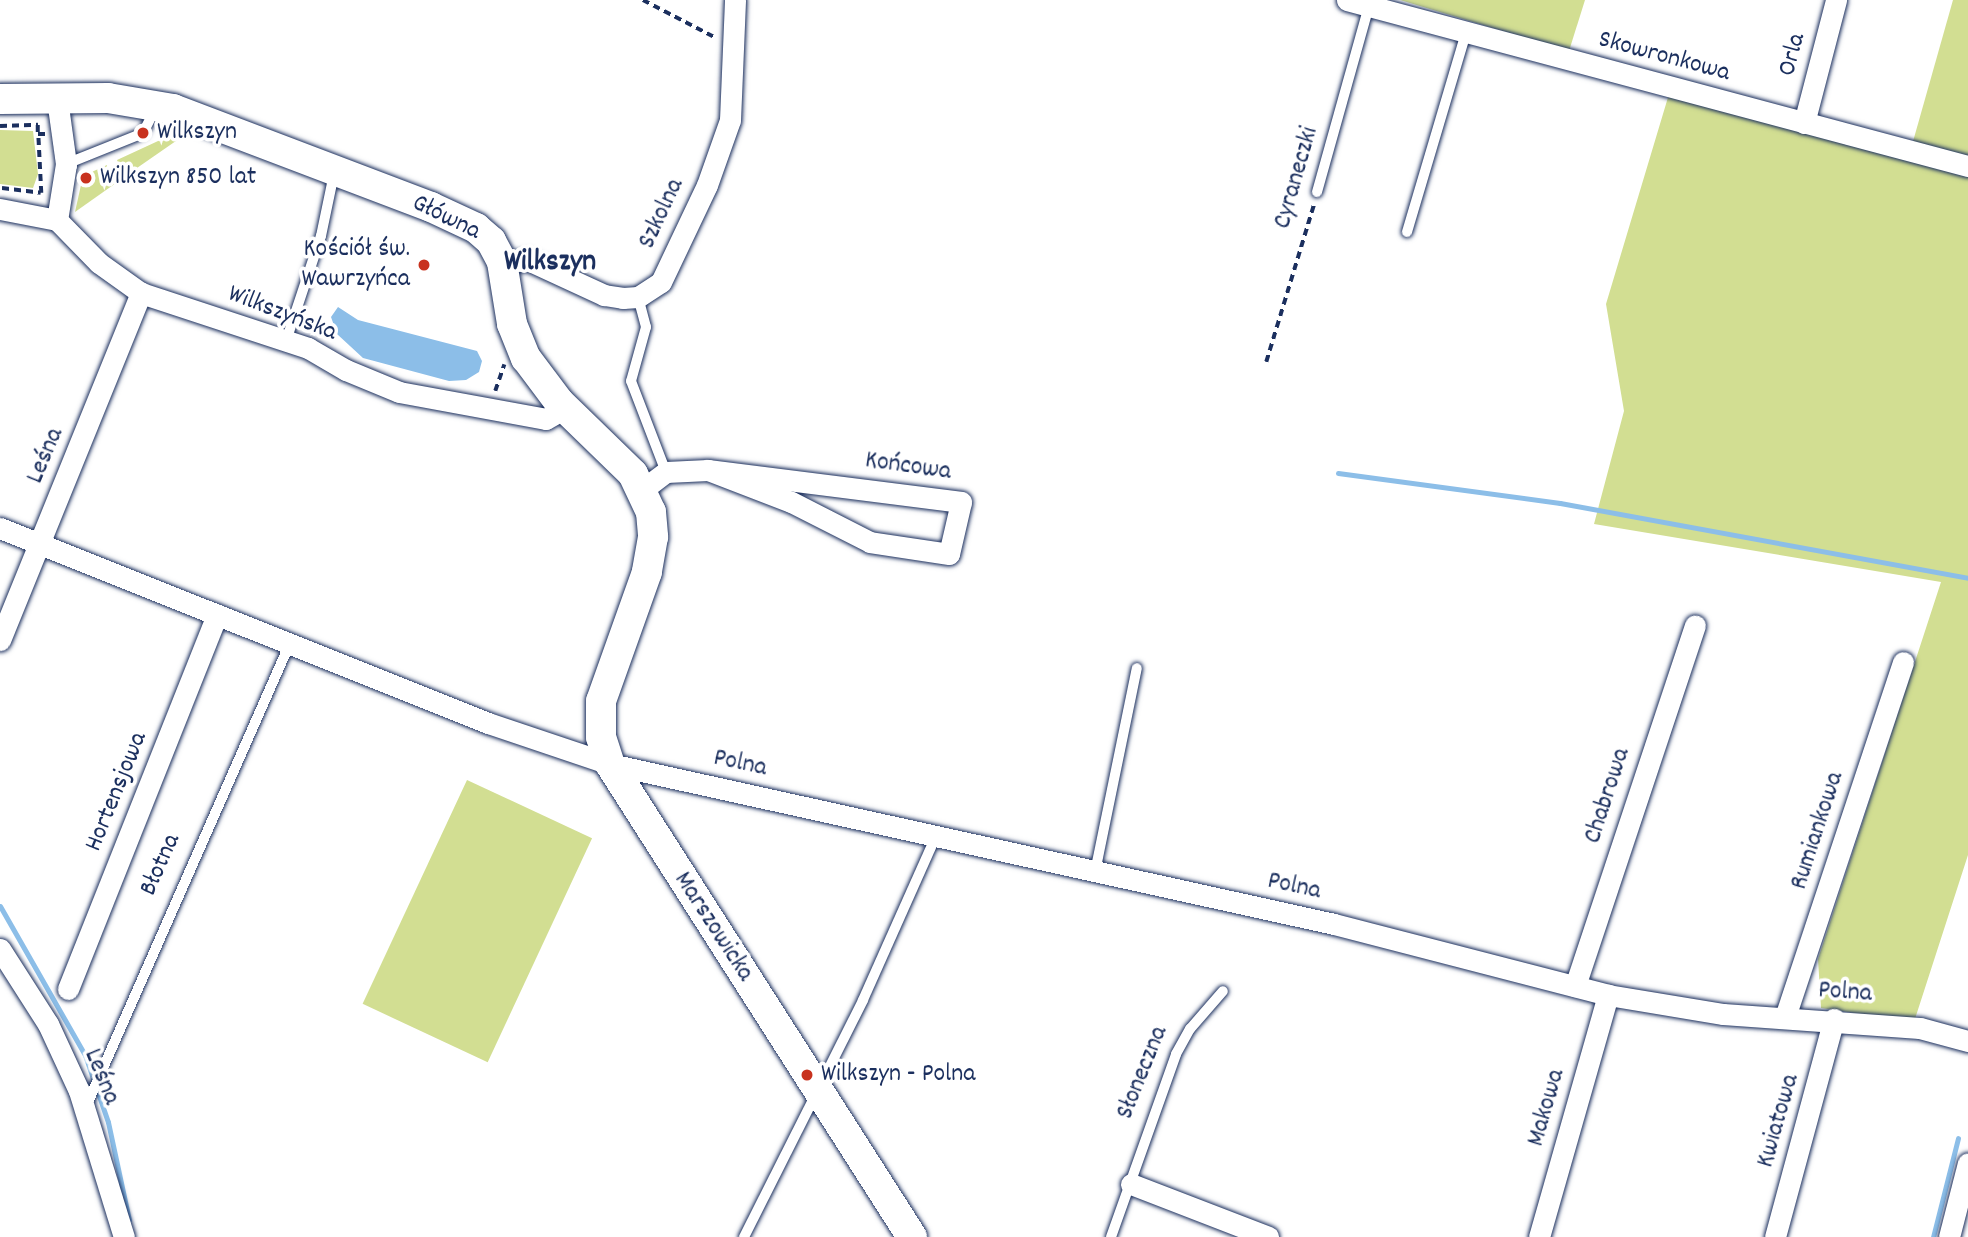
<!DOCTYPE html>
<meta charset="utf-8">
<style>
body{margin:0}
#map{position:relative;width:1968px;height:1237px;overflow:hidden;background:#fff;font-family:Dekko,sans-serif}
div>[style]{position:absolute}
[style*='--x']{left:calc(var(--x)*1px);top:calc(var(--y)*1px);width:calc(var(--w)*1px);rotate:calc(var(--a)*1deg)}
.green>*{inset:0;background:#d2de92;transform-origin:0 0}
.water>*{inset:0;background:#8cbee8}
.stream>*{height:5px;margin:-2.5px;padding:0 2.5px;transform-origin:2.5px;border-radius:2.5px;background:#8cbee8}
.path>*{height:3.5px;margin-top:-1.75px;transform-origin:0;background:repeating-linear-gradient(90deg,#1b2f5e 0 7px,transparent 0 12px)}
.roads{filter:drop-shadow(0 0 2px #1b2f5e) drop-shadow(0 0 2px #1b2f5e)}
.lane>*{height:10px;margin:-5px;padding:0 5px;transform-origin:5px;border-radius:5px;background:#fff}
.street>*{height:21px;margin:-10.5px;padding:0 10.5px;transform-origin:10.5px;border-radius:10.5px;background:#fff}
.secondary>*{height:30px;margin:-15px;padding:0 15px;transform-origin:15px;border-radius:15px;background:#fff}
.dots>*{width:19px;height:19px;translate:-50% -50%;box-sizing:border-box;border:4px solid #fff;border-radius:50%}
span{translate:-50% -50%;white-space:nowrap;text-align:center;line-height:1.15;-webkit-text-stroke:7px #fff;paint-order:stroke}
.street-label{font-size:26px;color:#1b2f5e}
.poi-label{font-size:26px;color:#1b2f5e}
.left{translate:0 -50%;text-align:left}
.right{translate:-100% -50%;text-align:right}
.quarter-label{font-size:30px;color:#1b2f5e;font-weight:700}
</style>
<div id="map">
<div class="green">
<div style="clip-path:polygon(1400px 0,1585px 0,1569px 51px)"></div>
<div style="clip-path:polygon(1953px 0,1968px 0,1968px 160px,1912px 145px)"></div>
<div style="clip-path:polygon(1669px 94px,1968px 177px,1968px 855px,1914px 1022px,1821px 1008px,1818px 959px,1941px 582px,1594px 524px,1624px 411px,1606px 304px)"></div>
<div style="clip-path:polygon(184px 129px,196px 131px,195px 135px,186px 134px,124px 177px,117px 160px)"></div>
<div style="clip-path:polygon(0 130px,33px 131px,38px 174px,33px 188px,0 184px)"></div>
<div style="clip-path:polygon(107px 165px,116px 183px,75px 212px,83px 176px)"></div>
<div style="left:467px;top:780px;width:138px;height:247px;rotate:25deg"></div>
</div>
<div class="water">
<div style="clip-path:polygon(338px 307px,358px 320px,477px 351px,482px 361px,479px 372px,466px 380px,449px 381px,363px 358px,337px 334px,331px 317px)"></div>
</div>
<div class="stream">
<div style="--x:1338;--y:473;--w:224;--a:7.7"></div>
<div style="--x:1560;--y:503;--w:415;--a:10.4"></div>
<div style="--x:0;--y:906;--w:172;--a:60.3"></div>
<div style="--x:85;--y:1055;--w:71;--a:71.1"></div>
<div style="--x:108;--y:1122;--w:100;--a:77.9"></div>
<div style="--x:1933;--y:1237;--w:102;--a:-75.8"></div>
</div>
<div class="path">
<div style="--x:643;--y:0;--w:82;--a:27.5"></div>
<div style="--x:0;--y:126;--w:38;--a:-2"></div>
<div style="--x:38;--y:125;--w:9;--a:90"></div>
<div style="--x:2;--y:188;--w:39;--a:7"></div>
<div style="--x:41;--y:193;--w:59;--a:-92.9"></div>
<div style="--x:38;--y:134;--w:7;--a:0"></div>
<div style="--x:1266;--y:362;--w:165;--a:-73.1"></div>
<div style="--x:495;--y:391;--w:28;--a:-71"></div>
</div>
<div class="roads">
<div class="lane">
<div style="--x:66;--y:164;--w:83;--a:-21.9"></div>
<div style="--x:143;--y:133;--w:28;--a:-63"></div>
<div style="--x:1317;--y:192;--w:193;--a:-74.4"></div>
<div style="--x:1407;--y:232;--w:208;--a:-73.5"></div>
<div style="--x:638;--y:297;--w:31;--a:75"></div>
<div style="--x:646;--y:327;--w:56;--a:105.5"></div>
<div style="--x:631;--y:381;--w:97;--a:69"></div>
<div style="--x:286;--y:341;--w:111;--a:-71.6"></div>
<div style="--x:321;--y:236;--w:63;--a:-78.2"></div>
<div style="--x:1095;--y:872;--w:208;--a:-78.4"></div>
<div style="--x:85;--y:1109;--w:509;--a:-66.25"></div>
<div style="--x:744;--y:1237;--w:265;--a:-63.3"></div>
<div style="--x:863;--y:1000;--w:180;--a:-66"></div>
<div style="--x:1111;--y:1237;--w:194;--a:-70.4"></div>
<div style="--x:1176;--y:1054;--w:29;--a:-61"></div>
<div style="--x:1190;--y:1029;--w:50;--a:-49"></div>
</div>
<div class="street">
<div style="--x:1347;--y:0;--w:643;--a:14.97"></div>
<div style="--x:57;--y:99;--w:66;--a:82.1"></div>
<div style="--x:66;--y:164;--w:57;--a:99.1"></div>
<div style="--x:1804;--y:123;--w:127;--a:-75.4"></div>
<div style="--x:0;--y:209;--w:58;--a:10.9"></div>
<div style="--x:57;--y:220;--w:60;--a:45.7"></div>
<div style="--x:99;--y:263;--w:52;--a:35.5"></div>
<div style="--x:141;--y:293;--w:176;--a:18.2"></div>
<div style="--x:308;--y:348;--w:44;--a:30.1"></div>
<div style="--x:346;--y:370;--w:57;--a:22.5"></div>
<div style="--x:399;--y:392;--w:149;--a:10.4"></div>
<div style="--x:546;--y:419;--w:22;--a:-30"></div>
<div style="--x:502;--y:262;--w:26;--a:-4"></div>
<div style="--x:528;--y:260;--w:84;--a:24.7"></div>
<div style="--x:604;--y:295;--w:19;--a:9"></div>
<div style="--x:623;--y:298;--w:15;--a:-4"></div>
<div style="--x:638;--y:297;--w:27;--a:-33"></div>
<div style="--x:661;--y:282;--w:107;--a:-64.6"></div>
<div style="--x:707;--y:185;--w:69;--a:-70.5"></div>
<div style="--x:730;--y:120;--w:120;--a:-87.6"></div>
<div style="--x:642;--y:490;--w:30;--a:-37"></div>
<div style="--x:666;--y:472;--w:42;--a:-2.7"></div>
<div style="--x:708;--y:470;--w:255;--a:7.2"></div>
<div style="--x:961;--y:502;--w:53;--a:103"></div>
<div style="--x:949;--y:554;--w:80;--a:-171.4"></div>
<div style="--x:870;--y:542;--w:89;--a:-153.1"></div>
<div style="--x:791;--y:502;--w:89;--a:-158.9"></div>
<div style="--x:0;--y:528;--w:526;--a:21.78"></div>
<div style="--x:488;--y:723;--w:129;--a:18.6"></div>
<div style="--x:610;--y:764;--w:741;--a:12.46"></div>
<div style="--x:1334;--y:924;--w:283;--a:14.5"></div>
<div style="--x:1608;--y:995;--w:117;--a:9.4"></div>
<div style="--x:1723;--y:1014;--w:197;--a:4.1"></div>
<div style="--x:1920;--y:1028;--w:50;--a:15.2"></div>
<div style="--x:0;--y:640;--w:375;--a:-67.9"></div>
<div style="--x:0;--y:949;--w:89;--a:57.4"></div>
<div style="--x:48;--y:1024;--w:74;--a:65.2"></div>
<div style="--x:79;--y:1091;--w:153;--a:72.9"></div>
<div style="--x:1575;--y:986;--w:380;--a:-71.6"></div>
<div style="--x:68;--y:989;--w:403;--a:-68.3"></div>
<div style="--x:1785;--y:1017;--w:374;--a:-71.6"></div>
<div style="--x:1131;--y:1184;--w:147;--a:21.1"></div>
<div style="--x:1539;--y:1237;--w:252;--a:-74.1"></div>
<div style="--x:1775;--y:1237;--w:226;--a:-74.9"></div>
<div style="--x:1949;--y:1237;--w:76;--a:-75.6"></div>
</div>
<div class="secondary">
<div style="--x:0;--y:99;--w:108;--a:-0.5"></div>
<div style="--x:108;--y:98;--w:66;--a:9.6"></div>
<div style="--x:173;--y:109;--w:276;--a:20.8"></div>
<div style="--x:431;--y:207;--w:50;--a:25"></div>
<div style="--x:476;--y:228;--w:20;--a:41"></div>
<div style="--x:491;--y:241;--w:24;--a:62"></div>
<div style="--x:502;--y:262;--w:63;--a:80.8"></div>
<div style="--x:512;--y:324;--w:37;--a:68"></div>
<div style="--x:526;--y:358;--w:55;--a:53.1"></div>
<div style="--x:559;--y:402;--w:103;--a:44.2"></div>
<div style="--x:633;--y:474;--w:42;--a:64.7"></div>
<div style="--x:651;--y:512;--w:25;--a:85"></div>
<div style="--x:653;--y:537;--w:36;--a:100"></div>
<div style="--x:647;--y:572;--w:137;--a:109.6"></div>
<div style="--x:601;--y:701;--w:36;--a:90"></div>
<div style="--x:601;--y:737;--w:28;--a:72"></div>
<div style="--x:610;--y:764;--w:561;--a:57.44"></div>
</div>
</div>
<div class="dots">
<div style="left:143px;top:133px;background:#c8321e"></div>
<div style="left:86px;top:178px;background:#c8321e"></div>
<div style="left:424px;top:265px;background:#c8321e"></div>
<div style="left:807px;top:1075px;background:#c8321e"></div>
</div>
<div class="street-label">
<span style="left:1793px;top:55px;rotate:-75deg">Orla</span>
<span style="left:1664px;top:57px;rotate:15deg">Skowronkowa</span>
<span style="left:1297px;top:178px;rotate:-74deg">Cyraneczki</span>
<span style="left:662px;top:214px;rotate:-65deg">Szkolna</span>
<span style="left:446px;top:218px;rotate:26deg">Główna</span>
<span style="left:282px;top:314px;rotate:21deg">Wilkszyńska</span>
<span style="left:46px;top:456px;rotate:-67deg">Leśna</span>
<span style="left:908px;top:467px;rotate:8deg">Końcowa</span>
<span style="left:740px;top:764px;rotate:12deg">Polna</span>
<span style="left:117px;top:792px;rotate:-68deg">Hortensjowa</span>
<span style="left:1608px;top:796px;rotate:-72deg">Chabrowa</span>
<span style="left:1818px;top:831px;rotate:-72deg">Rumiankowa</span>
<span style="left:161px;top:865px;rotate:-66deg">Błotna</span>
<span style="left:1294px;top:887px;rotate:12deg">Polna</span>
<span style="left:713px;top:927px;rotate:57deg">Marszowicka</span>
<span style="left:1845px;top:993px;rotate:4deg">Polna</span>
<span style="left:1143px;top:1073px;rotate:-68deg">Słoneczna</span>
<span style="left:101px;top:1077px;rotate:68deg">Leśna</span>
<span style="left:1547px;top:1108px;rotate:-74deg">Makowa</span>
<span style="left:1779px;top:1121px;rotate:-74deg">Kwiatowa</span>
</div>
<div class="poi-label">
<span class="left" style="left:157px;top:133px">Wilkszyn</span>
<span class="left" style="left:100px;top:178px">Wilkszyn 850 lat</span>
<span class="right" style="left:410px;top:265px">Kościół św.<br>Wawrzyńca</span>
<span class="left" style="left:821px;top:1075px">Wilkszyn - Polna</span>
</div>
<div class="quarter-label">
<span style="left:550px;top:264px">Wilkszyn</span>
</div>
</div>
